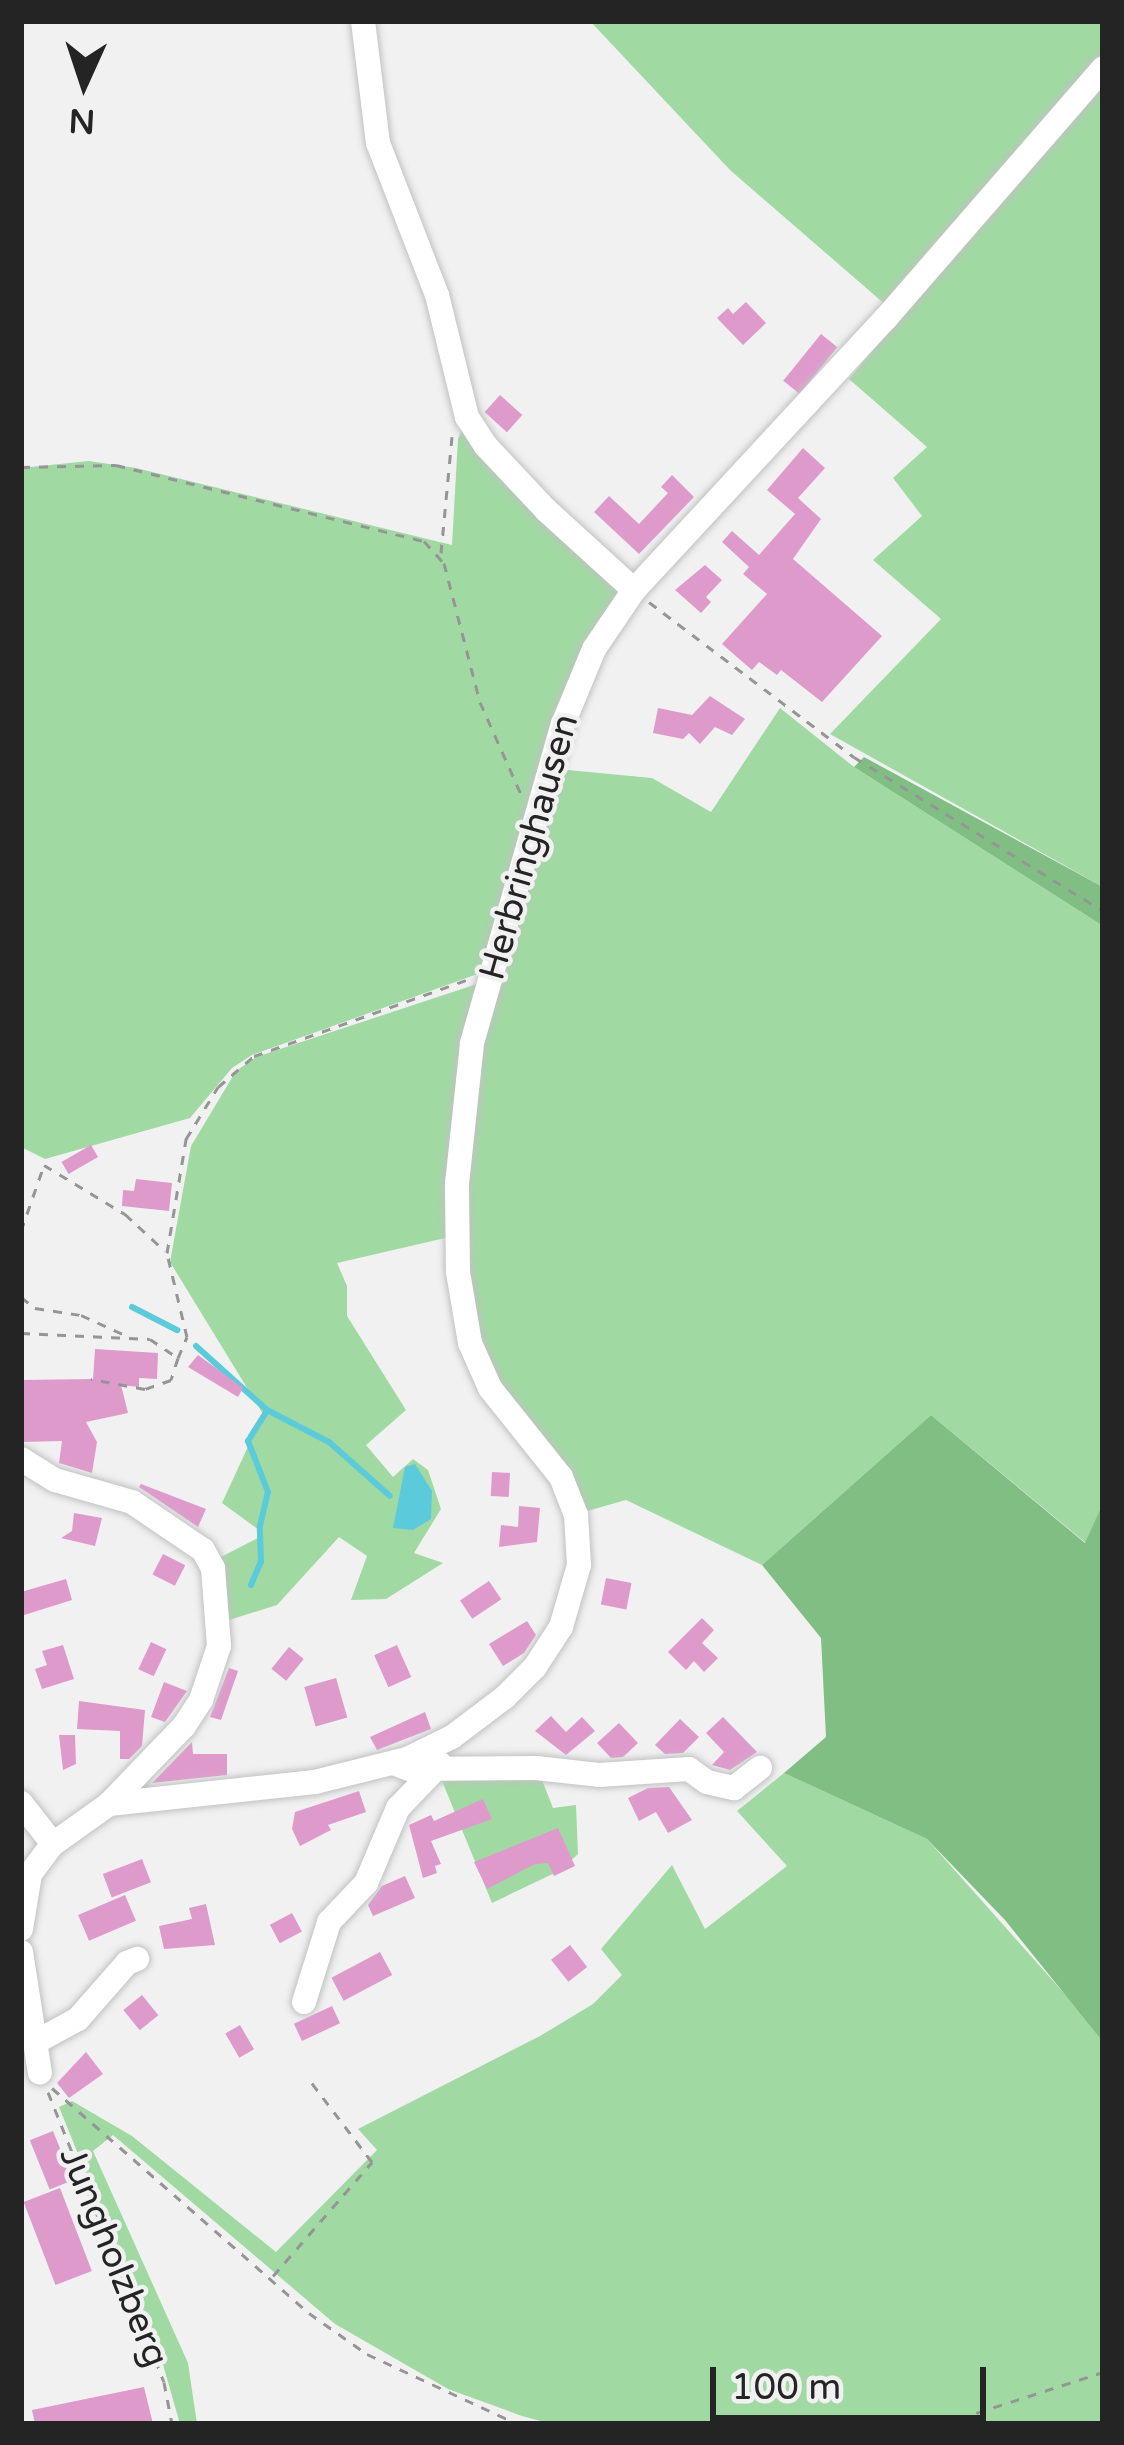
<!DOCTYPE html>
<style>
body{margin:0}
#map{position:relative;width:1124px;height:2445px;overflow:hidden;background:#f1f1f2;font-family:"Varela Round",sans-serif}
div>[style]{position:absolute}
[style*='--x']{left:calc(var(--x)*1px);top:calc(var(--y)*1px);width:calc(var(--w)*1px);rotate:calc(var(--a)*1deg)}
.green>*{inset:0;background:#a1d9a3}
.forest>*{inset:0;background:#81be84}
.water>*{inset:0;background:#5bcadb}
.stream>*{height:6px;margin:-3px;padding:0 3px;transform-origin:3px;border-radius:3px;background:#5bcadb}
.building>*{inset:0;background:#df9acc;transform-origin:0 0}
.path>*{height:3px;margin-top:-1.5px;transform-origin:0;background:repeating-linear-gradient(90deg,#959595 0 9px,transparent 0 18px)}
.roads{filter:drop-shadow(0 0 3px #c1c2c2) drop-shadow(0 0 3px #c1c2c2)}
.minor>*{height:24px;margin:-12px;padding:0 12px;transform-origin:12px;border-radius:12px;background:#fff}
span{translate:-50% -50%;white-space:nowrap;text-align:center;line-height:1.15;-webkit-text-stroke:9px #f1f1f2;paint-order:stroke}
.street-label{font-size:36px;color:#242424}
.frame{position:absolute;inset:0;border:24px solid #242424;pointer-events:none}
.north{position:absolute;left:24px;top:24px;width:120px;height:120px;-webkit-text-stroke:9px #f1f1f2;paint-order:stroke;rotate:183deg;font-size:33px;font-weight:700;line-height:48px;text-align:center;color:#242424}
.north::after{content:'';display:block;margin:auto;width:42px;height:54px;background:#242424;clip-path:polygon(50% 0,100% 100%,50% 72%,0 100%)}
.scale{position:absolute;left:710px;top:2367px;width:276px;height:54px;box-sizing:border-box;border:6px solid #242424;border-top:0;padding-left:15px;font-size:36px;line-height:42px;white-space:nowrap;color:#242424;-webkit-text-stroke:9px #f1f1f2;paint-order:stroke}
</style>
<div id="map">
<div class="green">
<div style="clip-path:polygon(590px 21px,1103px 21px,1103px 887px,830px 734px,941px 619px,873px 560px,922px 516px,893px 478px,927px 447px,849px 379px,880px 342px,887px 306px,730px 170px)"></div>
<div style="clip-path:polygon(465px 423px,626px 581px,486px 971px,252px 1055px,232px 1068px,190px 1118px,45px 1159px,21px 1147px,21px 468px,89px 461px,136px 468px,452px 545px,458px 439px)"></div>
<div style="clip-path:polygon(780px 708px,854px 767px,1103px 926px,1103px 1503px,1086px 1543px,931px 1415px,762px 1565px,626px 1500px,580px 1513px,483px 1361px,463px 1267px,477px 1061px,557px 769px,652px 778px,711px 812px)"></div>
<div style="clip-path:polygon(483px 982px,454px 1236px,337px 1263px,347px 1286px,347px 1316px,406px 1410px,366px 1445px,393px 1477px,413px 1459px,428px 1470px,441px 1509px,414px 1553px,443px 1563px,386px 1599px,351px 1600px,367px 1556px,339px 1537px,277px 1605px,226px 1621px,215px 1560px,258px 1538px,259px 1530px,222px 1503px,263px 1414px,170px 1262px,191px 1146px,236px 1071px,256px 1057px)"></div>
<div style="clip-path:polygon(784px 1773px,927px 1839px,1103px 2037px,1103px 2424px,552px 2424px,522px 2416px,448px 2389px,335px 2324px,113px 2135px,93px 2151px,188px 2363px,197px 2424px,180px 2424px,162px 2361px,59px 2107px,72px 2101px,132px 2136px,276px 2252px,377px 2150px,358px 2129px,540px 2036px,593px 2004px,622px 1975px,601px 1949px,672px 1865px,705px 1929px,787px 1866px,737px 1811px)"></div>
<div style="clip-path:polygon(540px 1775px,553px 1808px,576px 1805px,578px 1854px,561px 1870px,492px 1903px,440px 1776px)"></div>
</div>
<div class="forest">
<div style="clip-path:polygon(864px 757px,1103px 887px,1103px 926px,854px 767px)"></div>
<div style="clip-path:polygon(931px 1415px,1085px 1543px,1103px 1503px,1100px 2038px,1005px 1920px,927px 1839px,784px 1773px,826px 1737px,821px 1638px,762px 1565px)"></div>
</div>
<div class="water">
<div style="clip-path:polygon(415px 1464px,432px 1491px,431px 1519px,413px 1530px,393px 1528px,405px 1467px)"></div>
</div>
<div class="stream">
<div style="--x:132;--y:1307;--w:51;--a:27.1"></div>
<div style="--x:196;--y:1346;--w:96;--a:42"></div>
<div style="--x:267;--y:1410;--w:70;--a:27.3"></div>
<div style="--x:329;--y:1442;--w:81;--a:41.5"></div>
<div style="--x:251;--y:1585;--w:25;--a:-67"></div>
<div style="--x:261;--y:1562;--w:36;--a:-92"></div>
<div style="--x:260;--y:1526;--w:35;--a:-77"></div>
<div style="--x:268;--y:1492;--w:55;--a:-111.4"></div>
<div style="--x:248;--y:1441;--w:36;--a:-58"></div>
</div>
<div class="building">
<div style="clip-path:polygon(746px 302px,766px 323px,743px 345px,717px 318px,728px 308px,733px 314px)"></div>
<div style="left:821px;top:334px;width:21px;height:60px;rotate:39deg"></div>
<div style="left:500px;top:395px;width:30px;height:23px;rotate:42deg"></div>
<div style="clip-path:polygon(803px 448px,825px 468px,798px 498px,821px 519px,793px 559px,882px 636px,822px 702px,781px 670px,777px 675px,759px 662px,752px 670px,722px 644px,767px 594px,743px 574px,749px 567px,722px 542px,732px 531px,759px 555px,795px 514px,767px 490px)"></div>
<div style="clip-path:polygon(672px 475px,694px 497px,639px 554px,594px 512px,609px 496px,639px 524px,668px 493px,661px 487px)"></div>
<div style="clip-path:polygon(705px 565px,722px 580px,706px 597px,711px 602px,701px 613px,675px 590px)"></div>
<div style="clip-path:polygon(710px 696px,745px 719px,732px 735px,715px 727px,700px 744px,689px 733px,683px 739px,653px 733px,658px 708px,692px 715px)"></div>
<div style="left:91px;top:1145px;width:14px;height:34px;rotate:60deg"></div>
<div style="clip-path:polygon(136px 1179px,172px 1183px,169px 1211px,122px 1206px,123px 1190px,134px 1191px)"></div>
<div style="clip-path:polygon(95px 1349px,158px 1353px,157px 1379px,139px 1378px,139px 1387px,121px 1385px,128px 1413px,86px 1422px,97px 1442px,92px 1473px,59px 1463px,62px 1441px,21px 1442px,21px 1380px,93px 1379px)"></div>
<div style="clip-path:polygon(198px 1355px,243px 1388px,238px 1397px,188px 1367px)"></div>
<div style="left:492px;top:1472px;width:18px;height:24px;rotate:3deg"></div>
<div style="clip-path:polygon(141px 1484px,206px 1509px,198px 1527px,139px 1487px)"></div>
<div style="clip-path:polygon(519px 1506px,540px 1508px,537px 1542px,499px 1547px,501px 1525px,518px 1527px)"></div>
<div style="clip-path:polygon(74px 1513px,102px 1518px,95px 1546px,61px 1538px,72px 1531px)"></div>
<div style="left:163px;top:1554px;width:25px;height:23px;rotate:27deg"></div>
<div style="left:606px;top:1578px;width:26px;height:27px;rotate:11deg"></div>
<div style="clip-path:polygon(66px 1579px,72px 1600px,21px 1616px,21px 1592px)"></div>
<div style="left:489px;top:1581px;width:22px;height:35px;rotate:56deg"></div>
<div style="clip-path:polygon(702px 1618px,714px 1630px,702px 1643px,718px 1658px,704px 1672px,694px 1661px,686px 1670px,668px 1652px)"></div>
<div style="clip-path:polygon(527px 1621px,536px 1635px,524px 1653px,503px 1666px,489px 1644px)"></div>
<div style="left:151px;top:1642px;width:17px;height:30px;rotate:25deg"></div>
<div style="clip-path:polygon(63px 1645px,74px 1679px,42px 1689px,35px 1669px,47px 1665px,42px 1651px)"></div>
<div style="left:397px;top:1645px;width:35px;height:25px;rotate:66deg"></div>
<div style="left:289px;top:1647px;width:19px;height:28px;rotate:39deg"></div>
<div style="clip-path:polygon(229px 1668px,238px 1671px,221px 1720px,210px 1717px)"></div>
<div style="left:336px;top:1678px;width:41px;height:33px;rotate:74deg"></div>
<div style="clip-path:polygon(164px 1682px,187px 1691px,165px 1722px,151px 1717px)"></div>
<div style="clip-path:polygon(79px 1701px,145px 1710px,142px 1746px,129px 1759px,120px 1759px,120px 1731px,77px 1729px)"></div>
<div style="clip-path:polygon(425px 1712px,431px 1729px,377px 1750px,370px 1737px)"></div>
<div style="clip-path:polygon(551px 1716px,566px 1732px,582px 1717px,595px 1731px,566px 1755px,535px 1731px)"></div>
<div style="clip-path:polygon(723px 1717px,757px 1752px,730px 1770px,712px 1765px,724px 1752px,706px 1733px)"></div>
<div style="clip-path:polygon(680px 1719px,699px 1737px,683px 1753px,665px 1754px,655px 1745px)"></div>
<div style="clip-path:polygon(619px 1723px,638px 1743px,623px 1757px,611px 1758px,597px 1743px)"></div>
<div style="clip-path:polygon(59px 1735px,75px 1735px,76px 1764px,63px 1770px)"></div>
<div style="clip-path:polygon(192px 1742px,193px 1754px,227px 1754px,227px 1775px,152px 1783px)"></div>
<div style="clip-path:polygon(669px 1787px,692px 1820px,668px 1833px,656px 1812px,639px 1821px,628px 1798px,648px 1788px)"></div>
<div style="clip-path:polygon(359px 1791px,366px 1812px,328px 1825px,331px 1830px,300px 1846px,292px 1829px,295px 1812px)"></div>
<div style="clip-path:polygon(483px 1799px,492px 1819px,431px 1841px,441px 1864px,435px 1866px,437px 1873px,423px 1878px,409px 1825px,431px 1815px,434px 1821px)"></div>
<div style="clip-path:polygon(558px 1828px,575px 1866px,554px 1876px,548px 1863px,535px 1864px,487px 1889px,474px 1862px)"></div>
<div style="left:142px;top:1859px;width:25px;height:42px;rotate:69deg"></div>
<div style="clip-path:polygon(405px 1876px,415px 1898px,373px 1916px,368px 1905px,382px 1886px)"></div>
<div style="left:125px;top:1895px;width:28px;height:51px;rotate:67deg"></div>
<div style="clip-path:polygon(206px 1904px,215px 1945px,164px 1949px,159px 1926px,192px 1919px,189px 1908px)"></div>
<div style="left:292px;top:1913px;width:21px;height:25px;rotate:62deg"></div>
<div style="left:570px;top:1945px;width:28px;height:24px;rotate:52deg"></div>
<div style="left:380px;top:1952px;width:26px;height:55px;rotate:62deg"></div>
<div style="left:142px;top:1995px;width:26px;height:24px;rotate:51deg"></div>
<div style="left:332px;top:2006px;width:19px;height:42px;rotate:65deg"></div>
<div style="left:240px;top:2025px;width:28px;height:17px;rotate:60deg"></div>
<div style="clip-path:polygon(86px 2052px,103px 2074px,69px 2098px,57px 2083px)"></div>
<div style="left:53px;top:2131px;width:53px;height:25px;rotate:68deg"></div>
<div style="left:60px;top:2188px;width:89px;height:39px;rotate:69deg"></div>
<div style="clip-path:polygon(144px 2387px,153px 2424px,35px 2424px,32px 2410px)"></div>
</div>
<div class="path">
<div style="--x:21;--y:467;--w:95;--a:-1.2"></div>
<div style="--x:116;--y:465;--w:317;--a:13.9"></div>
<div style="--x:424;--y:541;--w:30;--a:48"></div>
<div style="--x:444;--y:563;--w:144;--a:75.5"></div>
<div style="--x:480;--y:702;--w:101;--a:66"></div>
<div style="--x:441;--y:553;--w:117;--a:-84.6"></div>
<div style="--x:649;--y:602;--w:257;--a:37.1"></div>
<div style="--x:854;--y:757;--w:293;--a:31.7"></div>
<div style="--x:21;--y:1231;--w:70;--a:-70.8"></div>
<div style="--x:44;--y:1165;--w:95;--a:31.2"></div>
<div style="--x:125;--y:1214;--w:54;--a:42.8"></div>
<div style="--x:21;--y:1297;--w:18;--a:38"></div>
<div style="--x:35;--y:1308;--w:47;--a:8.7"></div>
<div style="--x:81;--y:1315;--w:51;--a:24.5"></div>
<div style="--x:21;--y:1333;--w:129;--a:2.7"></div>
<div style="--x:150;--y:1339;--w:34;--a:34"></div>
<div style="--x:178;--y:1358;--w:23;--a:108"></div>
<div style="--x:171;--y:1380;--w:28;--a:161"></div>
<div style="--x:145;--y:1389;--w:55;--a:-169.5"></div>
<div style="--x:178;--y:1358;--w:23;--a:-67"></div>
<div style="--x:187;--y:1337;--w:86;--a:-103.4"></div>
<div style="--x:167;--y:1253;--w:116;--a:-80.5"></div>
<div style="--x:186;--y:1139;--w:61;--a:-58.4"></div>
<div style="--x:218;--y:1087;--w:48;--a:-40.7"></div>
<div style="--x:254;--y:1056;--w:228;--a:-19.7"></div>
<div style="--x:52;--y:2088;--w:342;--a:41.2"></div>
<div style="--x:309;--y:2313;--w:71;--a:35.3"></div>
<div style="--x:367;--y:2354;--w:166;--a:24.9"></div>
<div style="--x:48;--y:2092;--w:312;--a:68.2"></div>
<div style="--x:164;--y:2382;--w:43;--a:79.2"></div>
<div style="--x:273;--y:2276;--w:151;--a:-49"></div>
<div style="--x:372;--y:2162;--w:106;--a:-127.3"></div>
<div style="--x:942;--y:2424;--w:169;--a:-17.9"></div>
</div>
<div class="roads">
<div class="minor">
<div style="--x:363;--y:21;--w:123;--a:83"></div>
<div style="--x:378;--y:143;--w:163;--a:68.8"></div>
<div style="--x:437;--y:295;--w:126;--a:76.2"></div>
<div style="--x:467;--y:417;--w:33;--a:57"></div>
<div style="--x:485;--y:445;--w:89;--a:46.8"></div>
<div style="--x:546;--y:510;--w:119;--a:42.3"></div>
<div style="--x:21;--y:1459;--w:40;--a:32"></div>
<div style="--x:55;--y:1480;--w:80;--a:15.9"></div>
<div style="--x:132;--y:1502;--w:86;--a:34.1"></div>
<div style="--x:203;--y:1550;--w:21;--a:61"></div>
<div style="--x:213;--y:1568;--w:78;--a:85.6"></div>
<div style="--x:219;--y:1646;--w:57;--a:108.4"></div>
<div style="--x:201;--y:1700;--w:31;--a:123"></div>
<div style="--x:184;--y:1726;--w:108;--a:133.9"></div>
<div style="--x:396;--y:1764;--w:14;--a:21"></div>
<div style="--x:409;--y:1769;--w:127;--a:-0.5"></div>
<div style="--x:536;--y:1768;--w:63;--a:6.3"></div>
<div style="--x:599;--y:1775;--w:90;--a:-3.8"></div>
<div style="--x:689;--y:1769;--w:22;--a:36"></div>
<div style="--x:707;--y:1782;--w:28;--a:13"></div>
<div style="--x:734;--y:1788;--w:33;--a:-38"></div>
<div style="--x:21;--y:1803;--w:52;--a:52"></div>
<div style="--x:21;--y:1875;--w:9;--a:-6"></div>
<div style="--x:30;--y:1874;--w:38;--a:-53"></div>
<div style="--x:53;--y:1844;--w:69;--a:-35.5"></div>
<div style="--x:109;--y:1804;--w:207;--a:-6.1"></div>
<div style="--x:315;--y:1782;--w:95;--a:-14"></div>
<div style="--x:407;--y:1759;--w:50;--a:-26.1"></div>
<div style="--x:452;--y:1737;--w:66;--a:-37"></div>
<div style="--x:505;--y:1697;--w:42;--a:-45"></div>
<div style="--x:535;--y:1667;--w:48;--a:-57"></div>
<div style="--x:561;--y:1627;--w:65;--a:-73.8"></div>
<div style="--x:579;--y:1565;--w:50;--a:-93.4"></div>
<div style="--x:576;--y:1515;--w:41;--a:-111.5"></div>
<div style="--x:561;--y:1477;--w:114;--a:-128.6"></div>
<div style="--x:490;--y:1388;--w:49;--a:-114"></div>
<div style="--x:470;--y:1343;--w:72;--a:-99.6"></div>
<div style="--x:458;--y:1272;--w:88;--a:-90.7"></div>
<div style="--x:457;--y:1184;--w:142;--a:-83.9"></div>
<div style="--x:472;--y:1043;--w:332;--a:-74.1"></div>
<div style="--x:563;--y:724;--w:81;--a:-67.5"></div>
<div style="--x:594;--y:649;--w:71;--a:-55.9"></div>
<div style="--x:634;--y:590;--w:371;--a:-47.2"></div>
<div style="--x:886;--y:318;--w:331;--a:-49"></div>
<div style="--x:21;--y:1929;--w:56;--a:-80.7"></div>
<div style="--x:21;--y:1952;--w:122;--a:81.1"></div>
<div style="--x:304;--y:2002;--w:84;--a:-72.6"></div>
<div style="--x:329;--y:1922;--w:54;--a:-46.5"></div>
<div style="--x:366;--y:1883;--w:82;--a:-66.9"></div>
<div style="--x:398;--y:1808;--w:61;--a:-46.3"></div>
<div style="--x:34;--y:2043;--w:50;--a:-28.6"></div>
<div style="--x:78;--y:2019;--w:74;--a:-48.8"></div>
<div style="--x:127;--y:1963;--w:11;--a:-22"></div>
</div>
</div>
<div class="street-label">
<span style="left:529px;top:847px;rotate:-74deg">Herbringhausen</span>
<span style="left:114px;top:2257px;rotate:68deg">Jungholzberg</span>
</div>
<div class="frame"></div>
<div class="north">N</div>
<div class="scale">100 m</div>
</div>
